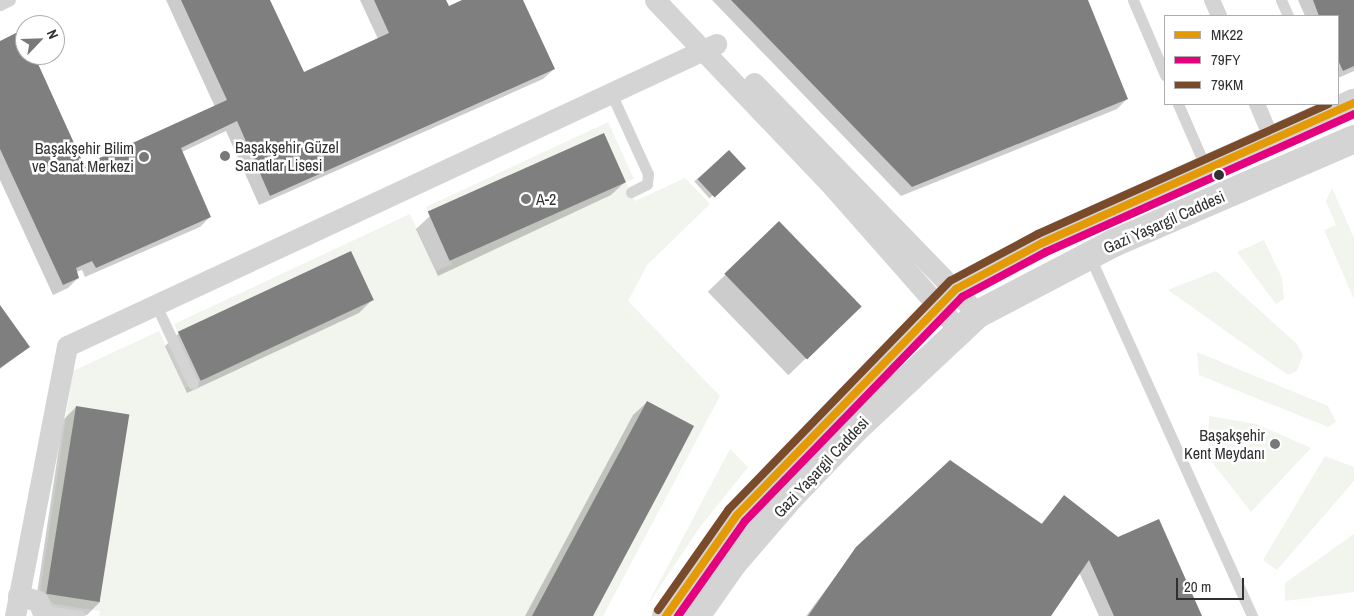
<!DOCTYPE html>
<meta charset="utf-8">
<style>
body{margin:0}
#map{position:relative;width:1354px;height:616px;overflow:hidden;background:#fff;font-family:"Archivo Narrow",sans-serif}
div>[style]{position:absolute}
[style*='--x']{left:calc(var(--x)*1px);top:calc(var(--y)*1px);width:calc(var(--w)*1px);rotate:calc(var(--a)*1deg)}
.green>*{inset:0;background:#f1f5ed}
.shadow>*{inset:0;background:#0003;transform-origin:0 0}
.building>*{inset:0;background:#7f7f7f;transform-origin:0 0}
.service>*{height:11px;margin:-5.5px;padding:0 5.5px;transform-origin:5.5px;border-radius:5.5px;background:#d4d4d4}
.pedestrian>*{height:16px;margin:-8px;padding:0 8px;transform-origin:8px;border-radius:8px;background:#d4d4d4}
.minor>*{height:21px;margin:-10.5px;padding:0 10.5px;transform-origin:10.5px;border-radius:10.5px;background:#d4d4d4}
.tertiary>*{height:28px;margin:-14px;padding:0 14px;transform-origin:14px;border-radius:14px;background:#d4d4d4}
.bus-1>*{height:8px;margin:-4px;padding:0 4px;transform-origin:4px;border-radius:4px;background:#e39a05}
.bus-2>*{height:8px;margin:-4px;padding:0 4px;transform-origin:4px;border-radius:4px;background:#e5007d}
.bus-3>*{height:8px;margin:-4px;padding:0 4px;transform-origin:4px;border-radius:4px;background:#7a4b2a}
.dots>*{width:14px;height:14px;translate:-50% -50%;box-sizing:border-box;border:2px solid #fff;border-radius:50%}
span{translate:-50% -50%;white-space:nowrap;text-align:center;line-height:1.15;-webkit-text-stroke:5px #fff;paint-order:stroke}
.poi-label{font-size:16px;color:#303030}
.left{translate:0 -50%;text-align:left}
.right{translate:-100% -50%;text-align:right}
.street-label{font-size:16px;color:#303030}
.legend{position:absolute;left:1164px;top:15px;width:175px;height:90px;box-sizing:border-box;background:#fff;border:1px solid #acacac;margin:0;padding:6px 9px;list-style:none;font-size:15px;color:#303030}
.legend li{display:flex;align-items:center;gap:10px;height:25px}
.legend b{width:25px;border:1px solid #acacac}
.north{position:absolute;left:15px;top:15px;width:50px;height:50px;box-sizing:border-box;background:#fff;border:1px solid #acacac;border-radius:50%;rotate:66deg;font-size:14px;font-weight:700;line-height:20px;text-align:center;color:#303030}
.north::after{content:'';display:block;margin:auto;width:18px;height:22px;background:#787878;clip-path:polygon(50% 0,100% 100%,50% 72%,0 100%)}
.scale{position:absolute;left:1176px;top:578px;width:68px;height:22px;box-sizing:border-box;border:2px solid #303030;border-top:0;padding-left:6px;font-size:15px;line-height:18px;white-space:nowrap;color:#303030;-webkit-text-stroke:4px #fff;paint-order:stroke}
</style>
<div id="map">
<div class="green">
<div style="clip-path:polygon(608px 122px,634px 179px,626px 182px,635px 201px,685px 178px,710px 204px,647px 265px,628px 301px,720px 396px,603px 616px,99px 616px,100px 611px,54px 604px,40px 592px,73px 371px,159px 331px,185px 388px,201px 381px,174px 324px,410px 214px,436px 271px,452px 264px,426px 207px)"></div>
<div style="clip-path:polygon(1332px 188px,1354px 238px,1354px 299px,1324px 230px,1336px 225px,1326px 201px)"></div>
<div style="clip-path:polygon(1264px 240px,1282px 278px,1284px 299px,1276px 304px,1237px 252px)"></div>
<div style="clip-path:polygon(1216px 271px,1297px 344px,1303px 355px,1297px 371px,1288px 375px,1168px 290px)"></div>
<div style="clip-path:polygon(1197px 352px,1328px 406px,1336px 422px,1328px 427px,1199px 375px)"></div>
<div style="clip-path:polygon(1209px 416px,1256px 424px,1311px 448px,1251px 512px,1208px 457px)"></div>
<div style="clip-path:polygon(730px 449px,748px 467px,700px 527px,645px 609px)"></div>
<div style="clip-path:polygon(1325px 456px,1354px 467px,1354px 481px,1277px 570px,1263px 560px)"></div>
<div style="clip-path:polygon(1354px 534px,1354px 592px,1285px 601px,1285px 583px)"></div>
</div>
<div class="shadow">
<div style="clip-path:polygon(166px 0,269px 0,303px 74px,378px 39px,360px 0,445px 0,449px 8px,465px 0,522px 0,554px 69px,543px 79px,259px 205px,226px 131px,182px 152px,210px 217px,200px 227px,85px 277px,82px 270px,76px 272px,78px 278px,68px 288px,53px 295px,0 180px,0 42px,22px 32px,25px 55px,32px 55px,84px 167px,215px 107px)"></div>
<div style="clip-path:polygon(712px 0,1087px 0,1127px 99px,1117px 109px,901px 196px)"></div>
<div style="clip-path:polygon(1298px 0,1354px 0,1354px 71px,1338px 78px,1338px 16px,1305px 16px)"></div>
<div style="left:729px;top:151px;width:23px;height:46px;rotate:49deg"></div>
<div style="clip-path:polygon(625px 182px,611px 195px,438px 276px,416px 229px,430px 216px)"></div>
<div style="left:779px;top:223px;width:116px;height:99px;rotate:46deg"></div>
<div style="clip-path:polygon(372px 300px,359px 313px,187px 393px,165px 346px,179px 333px)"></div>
<div style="clip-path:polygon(0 307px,28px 347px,0 369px)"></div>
<div style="clip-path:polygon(647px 402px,592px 616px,525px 616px,633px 415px)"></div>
<div style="clip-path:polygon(76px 407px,100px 602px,87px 615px,35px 607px,63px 420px)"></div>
<div style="clip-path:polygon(1064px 497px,1201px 616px,1099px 616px,1079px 572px,1050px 616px,806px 616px,857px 548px,1041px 524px)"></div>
</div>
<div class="building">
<div style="clip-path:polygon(181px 0,270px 0,304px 72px,389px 33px,374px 0,446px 0,449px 6px,462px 0,523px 0,555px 69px,270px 196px,237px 121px,181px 148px,211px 217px,96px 268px,92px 261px,76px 268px,79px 278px,63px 285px,0 149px,0 41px,22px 30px,25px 55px,34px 55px,84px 165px,227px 100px)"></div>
<div style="clip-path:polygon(731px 0,1088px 0,1128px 99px,912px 187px)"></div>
<div style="clip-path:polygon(1313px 0,1354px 0,1354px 66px,1343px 71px,1338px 60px,1338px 16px,1319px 16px)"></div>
<div style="left:604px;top:133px;width:54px;height:193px;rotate:66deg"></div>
<div style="left:729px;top:150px;width:25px;height:43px;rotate:47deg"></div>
<div style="left:779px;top:221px;width:119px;height:76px;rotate:46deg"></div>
<div style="left:351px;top:251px;width:54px;height:191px;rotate:65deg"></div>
<div style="clip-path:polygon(0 305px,30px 347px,0 368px)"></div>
<div style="clip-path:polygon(647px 401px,694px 426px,661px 489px,593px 616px,532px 616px)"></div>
<div style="left:76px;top:406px;width:54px;height:190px;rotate:9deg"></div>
<div style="clip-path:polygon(950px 460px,1042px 524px,1064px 495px,1118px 537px,1159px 519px,1202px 616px,1114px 616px,1089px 560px,1051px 616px,808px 616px,856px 547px)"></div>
</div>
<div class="service">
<div style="--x:1133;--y:0;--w:82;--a:66.9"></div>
<div style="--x:1281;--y:0;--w:17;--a:66"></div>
<div style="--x:0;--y:5;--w:11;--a:-27"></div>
<div style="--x:611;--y:93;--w:89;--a:65.4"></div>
<div style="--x:648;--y:174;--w:10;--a:96"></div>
<div style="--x:647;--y:184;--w:18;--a:153"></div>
<div style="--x:1178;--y:104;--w:70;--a:66.4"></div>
<div style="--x:1090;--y:257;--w:394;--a:65.7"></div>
<div style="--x:156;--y:305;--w:87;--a:64.9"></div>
<div style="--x:44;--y:611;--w:36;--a:8"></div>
</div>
<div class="pedestrian">
<div style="--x:1212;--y:0;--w:17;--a:66"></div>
<div style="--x:1257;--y:104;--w:38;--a:67"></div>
</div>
<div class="minor">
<div style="--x:655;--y:0;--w:258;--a:46.4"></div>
<div style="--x:833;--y:187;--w:191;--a:48.6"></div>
<div style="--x:754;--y:83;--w:322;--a:45.9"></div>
<div style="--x:18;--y:595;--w:21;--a:17"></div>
<div style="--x:38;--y:601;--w:16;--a:68"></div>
<div style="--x:15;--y:616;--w:275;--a:-79.1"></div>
<div style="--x:67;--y:346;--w:716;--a:-24.95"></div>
</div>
<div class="tertiary">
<div style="--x:666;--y:616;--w:123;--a:-54.9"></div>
<div style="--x:737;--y:515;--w:315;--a:-45.9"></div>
<div style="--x:956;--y:289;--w:98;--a:-28.1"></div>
<div style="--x:1042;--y:243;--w:342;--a:-24.2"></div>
<div style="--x:696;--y:616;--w:66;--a:-54.9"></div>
<div style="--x:734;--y:562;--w:87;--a:-49.2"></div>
<div style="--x:791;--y:496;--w:93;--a:-46.3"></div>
<div style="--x:855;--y:429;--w:168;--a:-43.1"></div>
<div style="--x:978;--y:314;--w:153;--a:-27.6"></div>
<div style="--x:1114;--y:243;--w:262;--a:-23.4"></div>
</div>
<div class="bus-1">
<div style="--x:666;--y:616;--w:123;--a:-54.9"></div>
<div style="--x:737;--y:515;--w:315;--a:-45.9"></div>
<div style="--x:956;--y:289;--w:98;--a:-28.1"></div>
<div style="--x:1042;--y:243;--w:342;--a:-24.2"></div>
</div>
<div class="bus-2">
<div style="--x:678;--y:616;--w:116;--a:-54.8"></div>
<div style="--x:745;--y:521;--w:312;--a:-45.9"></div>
<div style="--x:962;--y:297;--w:95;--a:-28.2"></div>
<div style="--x:1046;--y:252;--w:338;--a:-24.1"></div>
</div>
<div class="bus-3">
<div style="--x:658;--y:610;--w:123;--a:-54.9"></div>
<div style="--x:729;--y:509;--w:318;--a:-45.9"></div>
<div style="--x:950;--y:281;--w:100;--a:-28.1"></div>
<div style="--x:1038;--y:234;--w:318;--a:-24.1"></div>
</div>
<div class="dots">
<div style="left:225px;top:156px;background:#787878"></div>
<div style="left:144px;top:157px;background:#787878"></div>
<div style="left:1219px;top:175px;background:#303030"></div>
<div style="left:526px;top:199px;background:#787878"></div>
<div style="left:1275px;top:444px;background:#787878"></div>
</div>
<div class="poi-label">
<span class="left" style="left:235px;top:156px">Başakşehir Güzel<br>Sanatlar Lisesi</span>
<span class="right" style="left:134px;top:157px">Başakşehir Bilim<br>ve Sanat Merkezi</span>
<span class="left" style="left:536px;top:199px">A-2</span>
<span class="right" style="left:1265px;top:444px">Başakşehir<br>Kent Meydanı</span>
</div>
<div class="street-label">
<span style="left:1164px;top:222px;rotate:-24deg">Gazi Yaşargil Caddesi</span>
<span style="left:821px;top:467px;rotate:-47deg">Gazi Yaşargil Caddesi</span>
</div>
<ul class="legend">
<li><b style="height:6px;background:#e39a05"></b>MK22</li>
<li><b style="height:6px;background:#e5007d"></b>79FY</li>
<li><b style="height:6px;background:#7a4b2a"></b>79KM</li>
</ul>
<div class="north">N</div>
<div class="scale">20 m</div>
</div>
